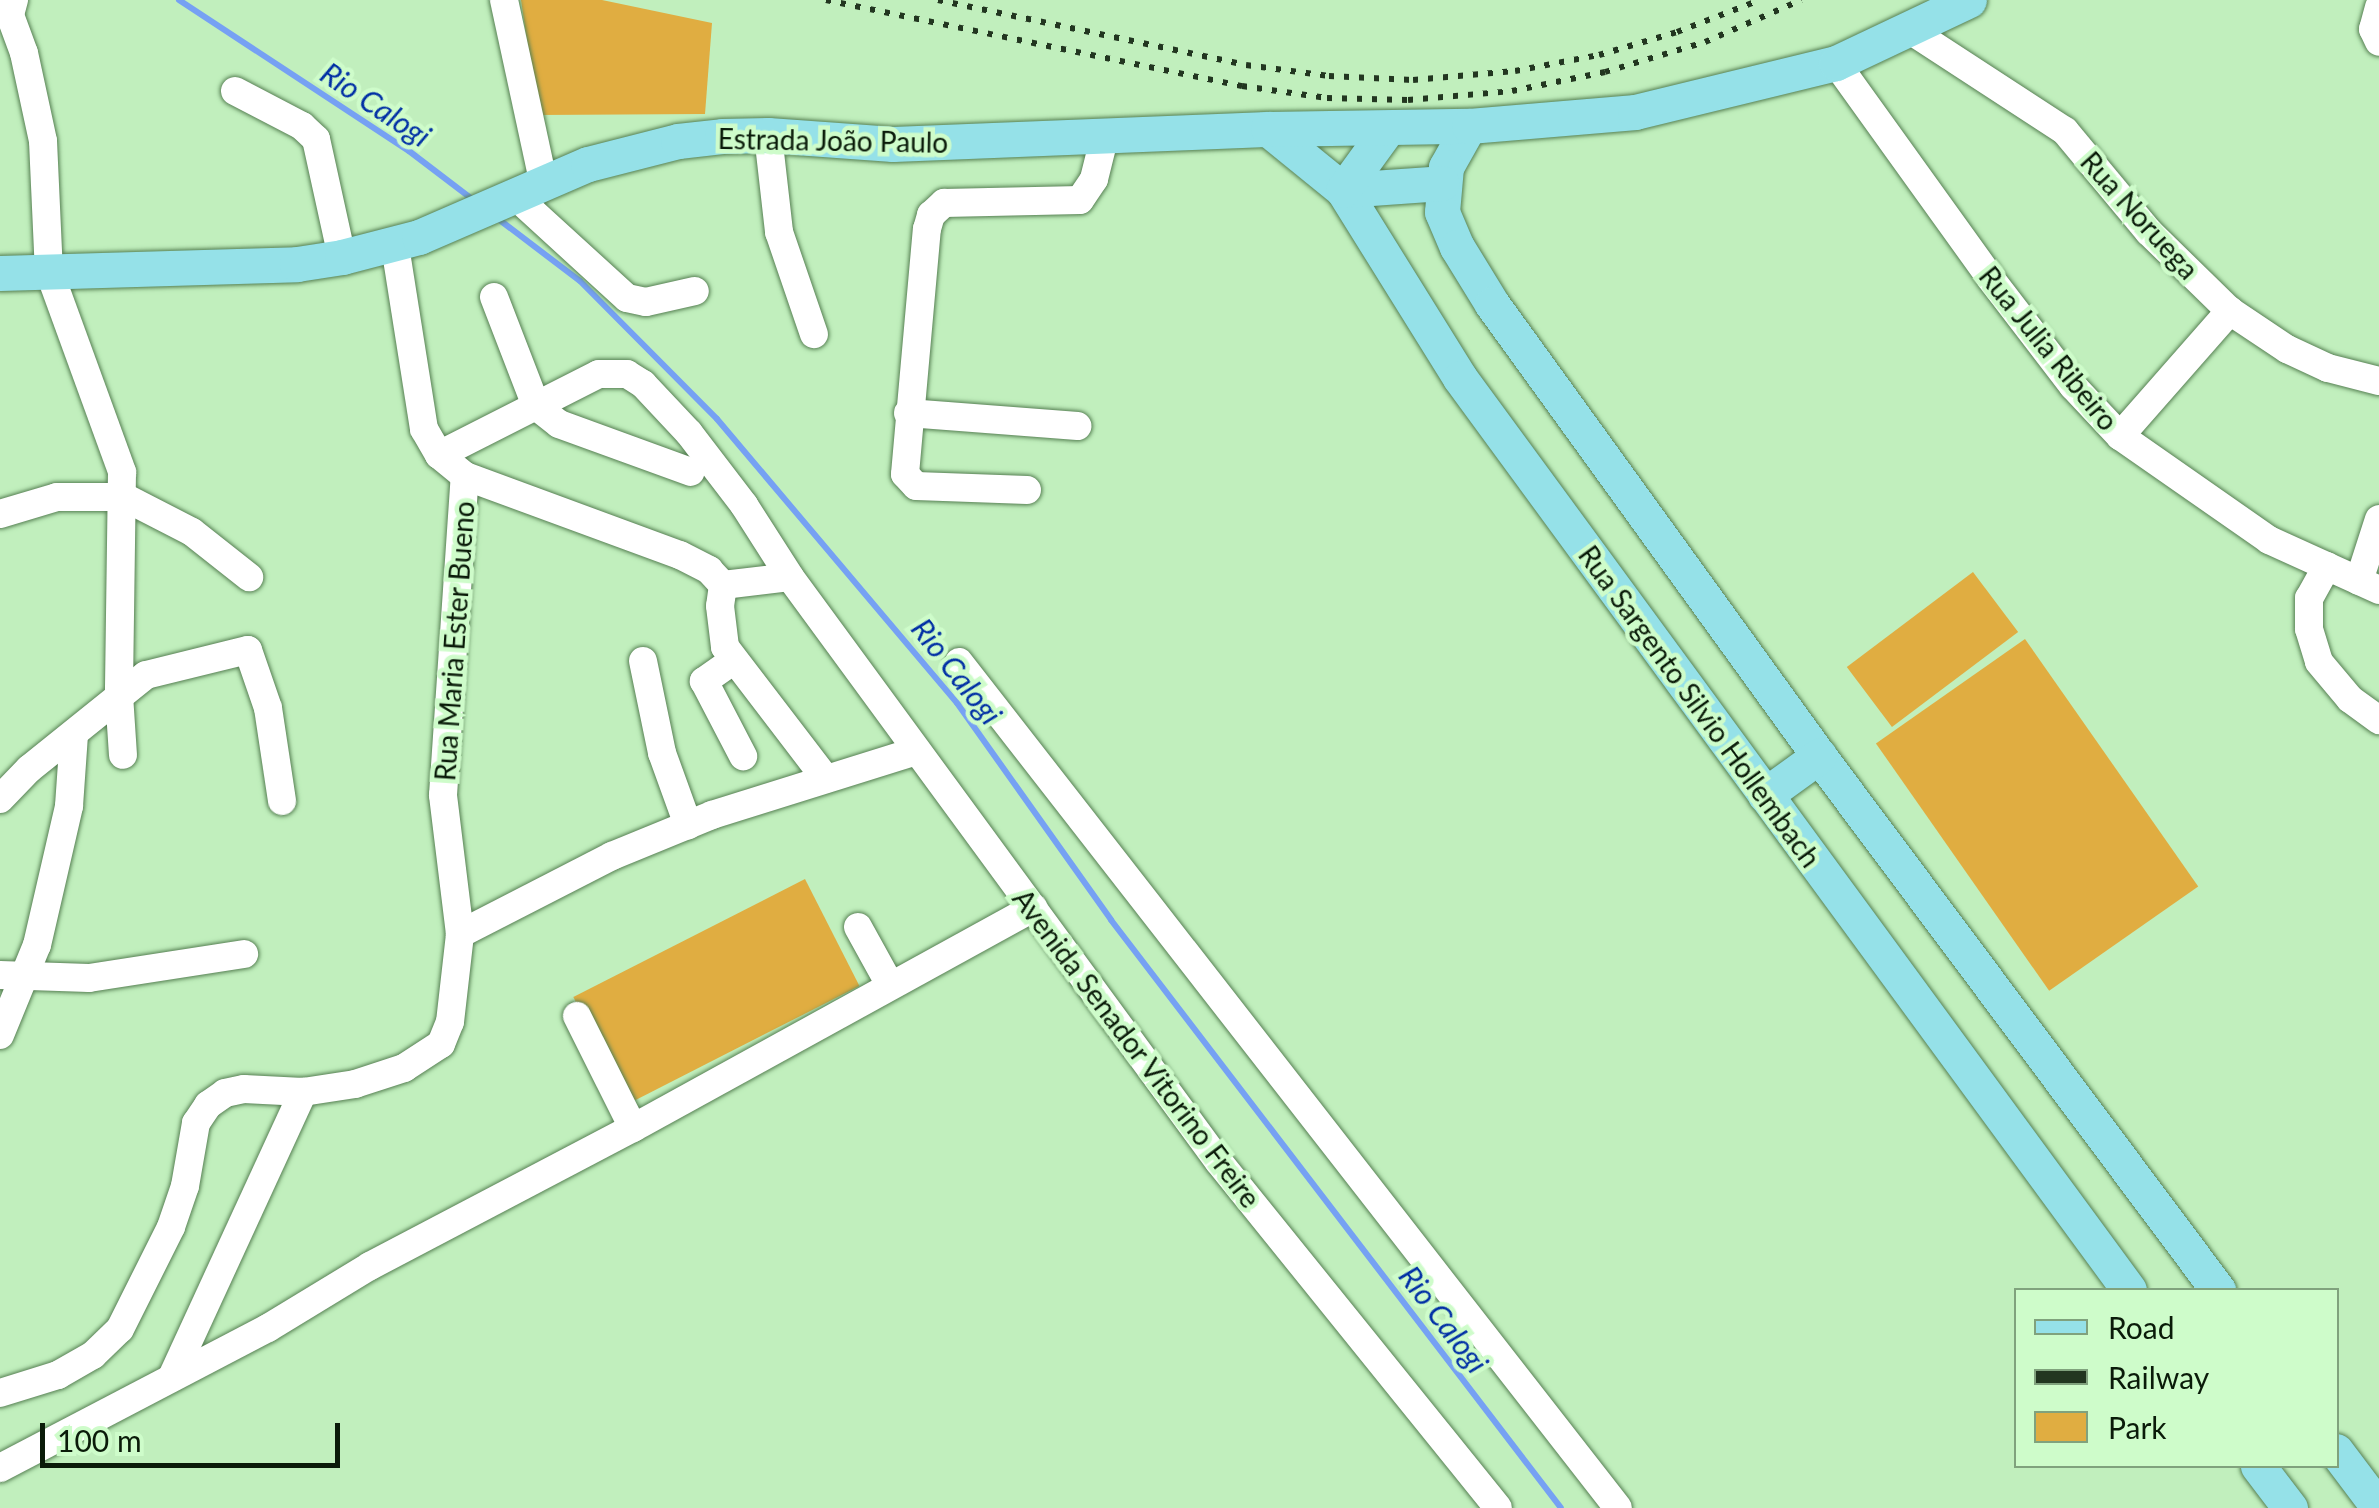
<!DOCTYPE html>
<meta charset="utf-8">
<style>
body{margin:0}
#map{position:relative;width:2379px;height:1508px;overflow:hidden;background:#c1efbd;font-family:Lato,sans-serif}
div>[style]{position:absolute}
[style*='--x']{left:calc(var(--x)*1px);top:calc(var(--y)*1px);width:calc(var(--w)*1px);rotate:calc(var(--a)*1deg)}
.green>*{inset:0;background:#e0ad41;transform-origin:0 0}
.stream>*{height:6px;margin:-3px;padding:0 3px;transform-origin:3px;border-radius:3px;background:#76a1f3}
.roads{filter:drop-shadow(0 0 2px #568053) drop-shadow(0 0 2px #568053)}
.minor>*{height:28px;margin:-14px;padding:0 14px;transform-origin:14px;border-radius:14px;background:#fff}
.major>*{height:35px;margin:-17.5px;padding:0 17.5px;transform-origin:17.5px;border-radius:17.5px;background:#95e1e8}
.rail>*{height:6px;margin-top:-3px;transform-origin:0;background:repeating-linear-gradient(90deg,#223620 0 5px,transparent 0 15px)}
span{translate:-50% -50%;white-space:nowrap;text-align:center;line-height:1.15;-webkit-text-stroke:9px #cefcca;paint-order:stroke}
.street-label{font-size:28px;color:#0a1b09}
.water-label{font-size:30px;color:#002fa5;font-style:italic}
.legend{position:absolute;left:2014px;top:1288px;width:325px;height:180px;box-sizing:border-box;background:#cefcca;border:2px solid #80a27d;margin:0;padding:12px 18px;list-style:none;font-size:30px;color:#0a1b09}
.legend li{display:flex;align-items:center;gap:20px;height:50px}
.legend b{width:50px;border:2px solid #80a27d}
.scale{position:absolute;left:40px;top:1423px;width:300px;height:45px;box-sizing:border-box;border:5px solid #0a1b09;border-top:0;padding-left:12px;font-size:30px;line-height:35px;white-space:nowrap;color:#0a1b09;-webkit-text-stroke:8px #cefcca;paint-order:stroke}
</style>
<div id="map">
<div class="green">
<div style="clip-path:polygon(521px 0,602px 0,712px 23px,705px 114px,538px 115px)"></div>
<div style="left:1973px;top:572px;width:75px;height:158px;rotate:53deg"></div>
<div style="left:2025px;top:639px;width:302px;height:182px;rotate:55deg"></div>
<div style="left:805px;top:879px;width:120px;height:260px;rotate:63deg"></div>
</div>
<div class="stream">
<div style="--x:179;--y:0;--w:275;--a:33.3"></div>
<div style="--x:409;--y:151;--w:84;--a:37.3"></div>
<div style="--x:497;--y:218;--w:104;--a:37.2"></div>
<div style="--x:580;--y:281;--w:194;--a:45.2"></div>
<div style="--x:717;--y:419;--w:372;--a:49.8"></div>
<div style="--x:957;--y:703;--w:266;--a:54.6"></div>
<div style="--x:1111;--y:920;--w:740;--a:52.57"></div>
</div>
<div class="roads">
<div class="minor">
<div style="--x:14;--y:0;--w:16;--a:105"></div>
<div style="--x:10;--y:15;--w:40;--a:69.8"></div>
<div style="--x:24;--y:53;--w:90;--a:77.8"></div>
<div style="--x:43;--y:141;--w:130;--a:87.4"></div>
<div style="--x:49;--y:271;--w:214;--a:70"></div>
<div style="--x:122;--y:472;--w:223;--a:90.8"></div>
<div style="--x:119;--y:695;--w:60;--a:86.2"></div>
<div style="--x:504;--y:0;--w:184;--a:77.8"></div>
<div style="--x:2379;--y:7;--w:23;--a:105"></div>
<div style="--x:2373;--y:29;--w:14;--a:65"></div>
<div style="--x:1910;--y:30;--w:185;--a:33.1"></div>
<div style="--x:2065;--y:131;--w:131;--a:50.3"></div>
<div style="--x:2149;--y:232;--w:113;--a:44.3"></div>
<div style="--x:2230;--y:311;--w:69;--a:33.7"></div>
<div style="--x:2287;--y:349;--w:45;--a:24.9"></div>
<div style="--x:2328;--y:368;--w:53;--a:14.3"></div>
<div style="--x:1836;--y:63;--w:266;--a:54.3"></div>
<div style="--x:1991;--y:279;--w:135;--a:52.5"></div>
<div style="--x:2073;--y:386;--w:69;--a:46.8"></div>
<div style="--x:2120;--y:436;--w:182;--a:34.9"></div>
<div style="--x:2269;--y:540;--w:121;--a:24.4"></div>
<div style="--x:235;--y:91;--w:76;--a:27.6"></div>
<div style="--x:302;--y:126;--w:19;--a:43"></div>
<div style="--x:316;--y:139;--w:121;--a:77.6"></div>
<div style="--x:768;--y:135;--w:98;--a:83.5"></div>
<div style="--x:779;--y:232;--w:108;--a:71.1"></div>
<div style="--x:513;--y:194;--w:154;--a:42.4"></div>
<div style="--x:627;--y:298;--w:19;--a:12"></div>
<div style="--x:646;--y:302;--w:50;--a:-12.7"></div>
<div style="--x:494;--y:297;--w:117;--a:68.9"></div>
<div style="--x:536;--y:406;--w:29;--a:38"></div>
<div style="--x:559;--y:424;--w:140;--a:20"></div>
<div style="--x:908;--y:413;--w:170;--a:4.4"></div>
<div style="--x:2120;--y:436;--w:167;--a:-48.7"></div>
<div style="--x:439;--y:455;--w:179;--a:-26.9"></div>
<div style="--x:599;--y:374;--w:28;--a:0"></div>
<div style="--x:627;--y:374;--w:19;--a:32"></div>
<div style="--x:643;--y:384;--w:67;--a:46.8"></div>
<div style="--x:689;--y:433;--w:91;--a:52.6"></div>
<div style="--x:744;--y:505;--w:85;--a:57.4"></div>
<div style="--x:790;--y:577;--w:725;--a:53.75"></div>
<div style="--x:1219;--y:1162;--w:444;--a:51.1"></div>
<div style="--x:465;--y:476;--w:229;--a:20.2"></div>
<div style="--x:680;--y:555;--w:33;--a:27"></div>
<div style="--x:709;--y:570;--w:21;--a:47"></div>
<div style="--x:723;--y:585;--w:67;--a:-6.8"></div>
<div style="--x:1027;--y:490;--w:111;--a:-177.9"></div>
<div style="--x:916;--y:486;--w:16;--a:-133"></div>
<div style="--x:905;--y:474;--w:246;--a:-84.9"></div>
<div style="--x:927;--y:229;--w:15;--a:-74"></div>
<div style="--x:931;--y:215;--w:18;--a:-43"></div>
<div style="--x:944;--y:203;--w:136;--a:-1.3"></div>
<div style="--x:1080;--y:200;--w:25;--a:-56"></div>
<div style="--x:1094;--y:179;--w:45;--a:-76"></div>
<div style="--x:0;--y:514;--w:59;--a:-16.6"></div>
<div style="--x:57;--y:497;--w:67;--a:0"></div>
<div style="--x:124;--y:497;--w:76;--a:27.2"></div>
<div style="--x:192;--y:532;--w:73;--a:38.3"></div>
<div style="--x:2327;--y:566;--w:37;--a:119"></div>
<div style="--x:2309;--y:598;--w:31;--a:90"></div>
<div style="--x:2309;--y:629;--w:34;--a:73"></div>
<div style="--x:2319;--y:662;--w:48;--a:50"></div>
<div style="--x:2350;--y:699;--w:36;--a:36"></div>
<div style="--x:2359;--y:581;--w:65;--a:-72.1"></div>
<div style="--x:723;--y:585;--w:21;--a:98"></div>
<div style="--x:720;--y:606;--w:41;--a:83"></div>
<div style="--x:725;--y:647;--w:166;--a:52.6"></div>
<div style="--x:734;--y:660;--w:37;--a:145"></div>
<div style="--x:704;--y:681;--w:85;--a:62.5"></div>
<div style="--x:643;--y:661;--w:94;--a:78.3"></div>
<div style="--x:662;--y:753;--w:77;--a:70.1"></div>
<div style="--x:959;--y:662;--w:1072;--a:52.08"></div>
<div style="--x:0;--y:799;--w:42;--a:-46"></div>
<div style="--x:29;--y:769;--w:150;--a:-38.8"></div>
<div style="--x:146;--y:675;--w:105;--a:-13.8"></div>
<div style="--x:248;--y:650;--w:61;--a:71"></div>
<div style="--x:268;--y:708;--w:94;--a:81.4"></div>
<div style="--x:858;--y:927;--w:66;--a:61.1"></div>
<div style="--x:460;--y:934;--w:171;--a:-27.2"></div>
<div style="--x:612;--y:856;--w:108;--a:-22.3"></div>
<div style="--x:712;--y:815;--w:214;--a:-17.4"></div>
<div style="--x:0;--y:975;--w:89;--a:1.9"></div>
<div style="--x:89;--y:978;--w:157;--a:-8.8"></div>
<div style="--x:577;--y:1016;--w:125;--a:63.4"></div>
<div style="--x:0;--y:1035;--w:97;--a:-67.7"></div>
<div style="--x:37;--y:945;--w:143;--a:-77"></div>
<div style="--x:69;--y:806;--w:72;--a:-86"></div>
<div style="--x:172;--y:1377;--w:314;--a:-65.3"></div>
<div style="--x:0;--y:1393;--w:61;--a:-17.2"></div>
<div style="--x:58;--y:1375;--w:40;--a:-29.7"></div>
<div style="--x:93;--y:1355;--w:37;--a:-44"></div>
<div style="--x:120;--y:1329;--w:114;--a:-63.4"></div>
<div style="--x:171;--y:1227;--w:43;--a:-71.1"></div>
<div style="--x:185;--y:1186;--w:64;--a:-80.1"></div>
<div style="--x:196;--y:1123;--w:22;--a:-56"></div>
<div style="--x:208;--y:1105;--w:21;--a:-35"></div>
<div style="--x:225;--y:1093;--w:19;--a:-12"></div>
<div style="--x:244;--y:1089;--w:59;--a:2.9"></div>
<div style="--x:303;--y:1092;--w:53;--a:-8.7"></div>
<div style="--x:355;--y:1084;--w:52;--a:-18.1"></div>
<div style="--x:404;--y:1068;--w:44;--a:-33"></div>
<div style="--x:441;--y:1044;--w:24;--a:-68"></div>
<div style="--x:450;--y:1022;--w:89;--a:-83.5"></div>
<div style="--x:460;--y:934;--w:140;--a:-97"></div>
<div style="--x:443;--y:795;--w:320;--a:-86.1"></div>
<div style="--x:465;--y:476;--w:33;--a:-141"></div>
<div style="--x:439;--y:455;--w:30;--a:-120"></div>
<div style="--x:424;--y:429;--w:186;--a:-99"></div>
<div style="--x:0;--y:1468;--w:302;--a:-27.6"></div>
<div style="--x:268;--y:1328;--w:119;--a:-31.3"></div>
<div style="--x:370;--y:1266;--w:297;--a:-27.7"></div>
<div style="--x:633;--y:1128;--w:457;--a:-28.8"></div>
</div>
<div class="major">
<div style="--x:1469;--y:126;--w:47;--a:119.3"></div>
<div style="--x:1446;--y:167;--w:45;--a:95.1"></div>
<div style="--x:1442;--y:212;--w:38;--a:67"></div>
<div style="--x:1457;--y:247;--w:67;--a:58.4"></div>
<div style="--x:1492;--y:304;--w:558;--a:54.12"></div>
<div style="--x:1819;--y:756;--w:667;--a:53.23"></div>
<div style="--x:1268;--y:129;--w:97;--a:39.1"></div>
<div style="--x:1343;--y:190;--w:221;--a:58.1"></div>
<div style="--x:1460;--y:378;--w:1131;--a:53.74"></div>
<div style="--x:1343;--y:190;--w:99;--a:-4"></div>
<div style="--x:1343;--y:190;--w:77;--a:-54"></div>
<div style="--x:0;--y:273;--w:297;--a:-1.7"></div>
<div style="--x:297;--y:264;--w:46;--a:-8.8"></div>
<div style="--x:342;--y:257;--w:80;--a:-14.6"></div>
<div style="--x:419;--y:237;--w:184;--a:-23.4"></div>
<div style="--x:588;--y:164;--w:93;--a:-14.3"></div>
<div style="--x:678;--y:141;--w:44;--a:-6.5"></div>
<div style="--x:722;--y:136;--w:46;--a:-1.2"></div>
<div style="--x:768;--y:135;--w:125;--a:4.1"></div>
<div style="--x:893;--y:144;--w:375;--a:-2.3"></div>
<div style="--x:1268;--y:129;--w:201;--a:-0.9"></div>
<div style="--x:1469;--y:126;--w:167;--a:-4.8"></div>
<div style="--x:1635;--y:112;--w:207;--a:-13.7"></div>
<div style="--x:1836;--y:63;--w:147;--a:-25.3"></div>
<div style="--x:1765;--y:795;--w:67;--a:-35.8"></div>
<div style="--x:2336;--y:1451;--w:71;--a:53"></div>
<div style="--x:2258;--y:1466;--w:53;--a:52.7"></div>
</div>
</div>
<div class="rail">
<div style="--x:826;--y:0;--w:425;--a:11.7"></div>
<div style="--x:1242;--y:86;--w:86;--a:8"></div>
<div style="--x:1327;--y:98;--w:81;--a:1.4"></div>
<div style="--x:1408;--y:100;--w:104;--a:-4.9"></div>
<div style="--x:1512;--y:91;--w:95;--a:-11.5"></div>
<div style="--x:1605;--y:72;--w:104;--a:-16.7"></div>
<div style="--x:1705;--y:42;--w:105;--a:-23.6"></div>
<div style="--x:938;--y:0;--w:315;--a:11.9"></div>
<div style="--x:1246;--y:65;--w:84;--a:7.5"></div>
<div style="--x:1329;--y:76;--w:84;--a:2.7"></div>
<div style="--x:1413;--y:80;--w:102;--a:-5"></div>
<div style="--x:1515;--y:71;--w:86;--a:-10.8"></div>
<div style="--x:1599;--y:55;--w:81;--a:-16.4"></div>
<div style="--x:1677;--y:32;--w:89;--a:-21.1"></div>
</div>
<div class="street-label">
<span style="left:833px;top:140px;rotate:1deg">Estrada João Paulo</span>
<span style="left:2140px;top:215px;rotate:48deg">Rua Noruega</span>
<span style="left:2049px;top:348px;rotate:51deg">Rua Julia Ribeiro</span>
<span style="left:454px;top:641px;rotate:-86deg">Rua Maria Ester Bueno</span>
<span style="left:1700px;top:706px;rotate:54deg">Rua Sargento Silvio Hollembach</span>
<span style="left:1137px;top:1048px;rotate:53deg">Avenida Senador Vitorino Freire</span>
</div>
<div class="water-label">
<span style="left:376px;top:104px;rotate:34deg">Rio Calogi</span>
<span style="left:957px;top:671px;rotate:52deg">Rio Calogi</span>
<span style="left:1444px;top:1319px;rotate:53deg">Rio Calogi</span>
</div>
<ul class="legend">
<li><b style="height:12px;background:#95e1e8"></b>Road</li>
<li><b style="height:12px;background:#223620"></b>Railway</li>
<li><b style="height:28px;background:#e0ad41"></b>Park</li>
</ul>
<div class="scale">100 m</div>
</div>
